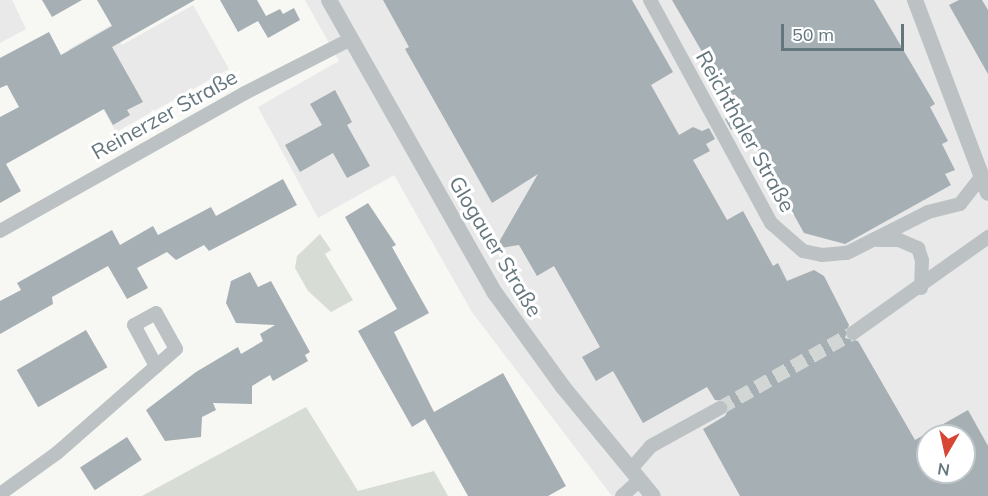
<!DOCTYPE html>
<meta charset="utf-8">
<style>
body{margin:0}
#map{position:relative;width:988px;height:496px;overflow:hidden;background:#f7f7f4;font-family:Mulish,sans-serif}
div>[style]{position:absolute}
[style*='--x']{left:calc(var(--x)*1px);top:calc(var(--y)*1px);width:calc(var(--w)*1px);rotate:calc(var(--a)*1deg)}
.built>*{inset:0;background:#e8e9e8}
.green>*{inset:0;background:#d7dcd4}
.building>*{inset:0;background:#a6afb3;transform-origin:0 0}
.minor-tunnel>*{height:14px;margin-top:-7px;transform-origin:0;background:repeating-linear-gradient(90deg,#d2d7d6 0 14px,transparent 0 21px)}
.minor>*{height:14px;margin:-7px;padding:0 7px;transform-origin:7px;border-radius:7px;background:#bcc2c4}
.tertiary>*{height:16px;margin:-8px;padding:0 8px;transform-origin:8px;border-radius:8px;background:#bcc2c4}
span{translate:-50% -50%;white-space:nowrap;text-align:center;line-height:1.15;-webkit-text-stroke:6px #fff;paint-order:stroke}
.street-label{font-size:21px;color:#64767d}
.north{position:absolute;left:916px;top:424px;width:60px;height:60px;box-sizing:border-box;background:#fff;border:2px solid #c1c8cb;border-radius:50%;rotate:189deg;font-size:16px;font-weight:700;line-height:24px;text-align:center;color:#64767d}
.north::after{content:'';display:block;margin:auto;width:21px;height:27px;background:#d74634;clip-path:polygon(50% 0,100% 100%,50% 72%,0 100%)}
.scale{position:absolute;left:781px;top:24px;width:123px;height:27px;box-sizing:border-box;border:3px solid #64767d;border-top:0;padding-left:8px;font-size:18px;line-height:21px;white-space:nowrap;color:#64767d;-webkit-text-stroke:4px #fff;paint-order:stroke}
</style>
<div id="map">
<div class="built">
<div style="clip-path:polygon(0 0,12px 0,26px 29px,0 43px)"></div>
<div style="clip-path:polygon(evenodd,305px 0,988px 0,988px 496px,612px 496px,472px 312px,394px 175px,318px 218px,258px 107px,339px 61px,305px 0,928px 436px,964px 436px,964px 472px,928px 472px,928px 436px)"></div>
<div style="clip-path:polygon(193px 5px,229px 69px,116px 132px,69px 49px,111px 25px,122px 45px)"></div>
</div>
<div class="green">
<div style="clip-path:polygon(320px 234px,331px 250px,325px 254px,353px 300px,331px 312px,308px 291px,295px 268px,297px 256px)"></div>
<div style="clip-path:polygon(306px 407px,358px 491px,434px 471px,448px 496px,142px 496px)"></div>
</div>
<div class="building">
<div style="clip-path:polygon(42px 0,82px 0,52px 17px)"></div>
<div style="clip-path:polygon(97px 0,195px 0,112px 47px,143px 102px,127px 110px,130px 115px,113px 125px,104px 109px,6px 164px,21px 191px,0 203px,0 117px,19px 107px,7px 85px,0 88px,0 58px,49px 32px,61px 55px,112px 26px)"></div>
<div style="clip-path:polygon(220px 0,257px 0,266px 16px,280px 9px,283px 14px,294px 8px,300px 20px,268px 38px,258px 21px,238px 32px)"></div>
<div style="clip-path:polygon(evenodd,383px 0,632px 0,673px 72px,651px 85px,679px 135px,693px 127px,702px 131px,709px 128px,715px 139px,706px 144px,710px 151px,693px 160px,727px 220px,743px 211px,773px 266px,778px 263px,787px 281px,814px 270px,824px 276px,849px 325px,845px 338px,858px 341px,915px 440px,968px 410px,988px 446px,988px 496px,740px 496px,703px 429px,725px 416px,729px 408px,725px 401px,715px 400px,707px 387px,643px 423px,613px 371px,596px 381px,582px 357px,600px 347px,554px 266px,537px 276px,519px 245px,495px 249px,538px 174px,492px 203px,405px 49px,409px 47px,383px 0,928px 436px,964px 436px,964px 472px,928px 472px,928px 436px)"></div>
<div style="clip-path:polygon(672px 0,874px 0,935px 104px,930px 107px,948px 141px,942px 144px,955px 170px,945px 174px,951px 185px,845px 244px,804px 233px,743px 123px,731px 130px,725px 119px,737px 112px)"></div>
<div style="clip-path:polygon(959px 0,982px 0,988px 10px,988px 74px,949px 5px)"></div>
<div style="clip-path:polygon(335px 90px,352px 122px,347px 125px,370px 166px,347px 178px,333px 153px,300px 172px,285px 145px,322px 125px,310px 104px)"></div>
<div style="clip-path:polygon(283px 179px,297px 205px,209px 251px,204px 245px,176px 260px,167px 252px,137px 268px,148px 288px,127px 299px,108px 266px,52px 297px,53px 304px,0 334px,0 301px,21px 290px,17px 283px,112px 230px,120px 245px,153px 226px,158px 235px,211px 207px,216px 216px)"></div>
<div style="clip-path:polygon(368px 203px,396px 245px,392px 247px,429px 313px,394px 332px,434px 412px,503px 373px,566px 486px,548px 496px,468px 496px,425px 419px,412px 427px,358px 331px,397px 309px,345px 217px)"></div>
<div style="clip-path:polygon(250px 272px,258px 287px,271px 281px,310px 352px,305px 355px,308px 361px,273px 381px,270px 375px,252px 386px,252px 404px,213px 403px,216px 410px,202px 417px,201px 437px,165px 441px,146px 410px,196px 372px,238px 347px,241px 354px,263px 341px,260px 334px,275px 325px,236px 323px,226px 303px,231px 281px)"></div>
<div style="left:86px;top:330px;width:43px;height:80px;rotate:60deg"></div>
<div style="left:127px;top:437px;width:27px;height:56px;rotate:57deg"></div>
</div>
<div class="minor-tunnel">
<div style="--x:720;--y:408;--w:153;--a:-29.4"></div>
</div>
<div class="minor">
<div style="--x:650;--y:0;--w:254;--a:61.5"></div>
<div style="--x:771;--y:223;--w:43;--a:41.2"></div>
<div style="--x:803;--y:251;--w:19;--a:12"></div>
<div style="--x:822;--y:255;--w:25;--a:-5"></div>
<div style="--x:847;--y:253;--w:91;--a:-26.8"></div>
<div style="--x:928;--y:212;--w:33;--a:-14"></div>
<div style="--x:960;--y:204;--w:36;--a:-52"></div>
<div style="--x:0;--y:231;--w:281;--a:-29.4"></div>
<div style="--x:245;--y:93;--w:119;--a:-27"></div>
<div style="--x:878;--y:240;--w:21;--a:0"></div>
<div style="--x:899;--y:240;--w:21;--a:23"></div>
<div style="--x:918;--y:248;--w:13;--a:72"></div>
<div style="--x:922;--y:260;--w:28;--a:92"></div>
<div style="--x:853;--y:333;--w:166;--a:-35.4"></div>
<div style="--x:631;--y:469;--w:30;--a:-49"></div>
<div style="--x:651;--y:446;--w:79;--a:-28.8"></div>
<div style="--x:0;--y:494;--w:70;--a:-35.7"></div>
<div style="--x:57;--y:453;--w:158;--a:-41.2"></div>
<div style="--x:176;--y:349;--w:41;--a:-119.1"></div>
<div style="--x:156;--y:313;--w:25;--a:151"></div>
<div style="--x:134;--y:325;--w:47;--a:61.8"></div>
<div style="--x:622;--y:496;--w:24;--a:-42"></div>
</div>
<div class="tertiary">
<div style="--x:329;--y:0;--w:337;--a:60.5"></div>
<div style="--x:495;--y:293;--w:116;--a:54.1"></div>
<div style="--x:563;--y:387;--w:141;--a:50.5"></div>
<div style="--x:915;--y:0;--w:206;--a:69.3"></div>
</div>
<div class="street-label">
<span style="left:164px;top:114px;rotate:-29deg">Reinerzer Straße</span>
<span style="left:746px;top:131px;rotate:61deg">Reichthaler Straße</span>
<span style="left:496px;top:246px;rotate:59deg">Glogauer Straße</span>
</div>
<div class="north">N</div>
<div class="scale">50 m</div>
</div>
